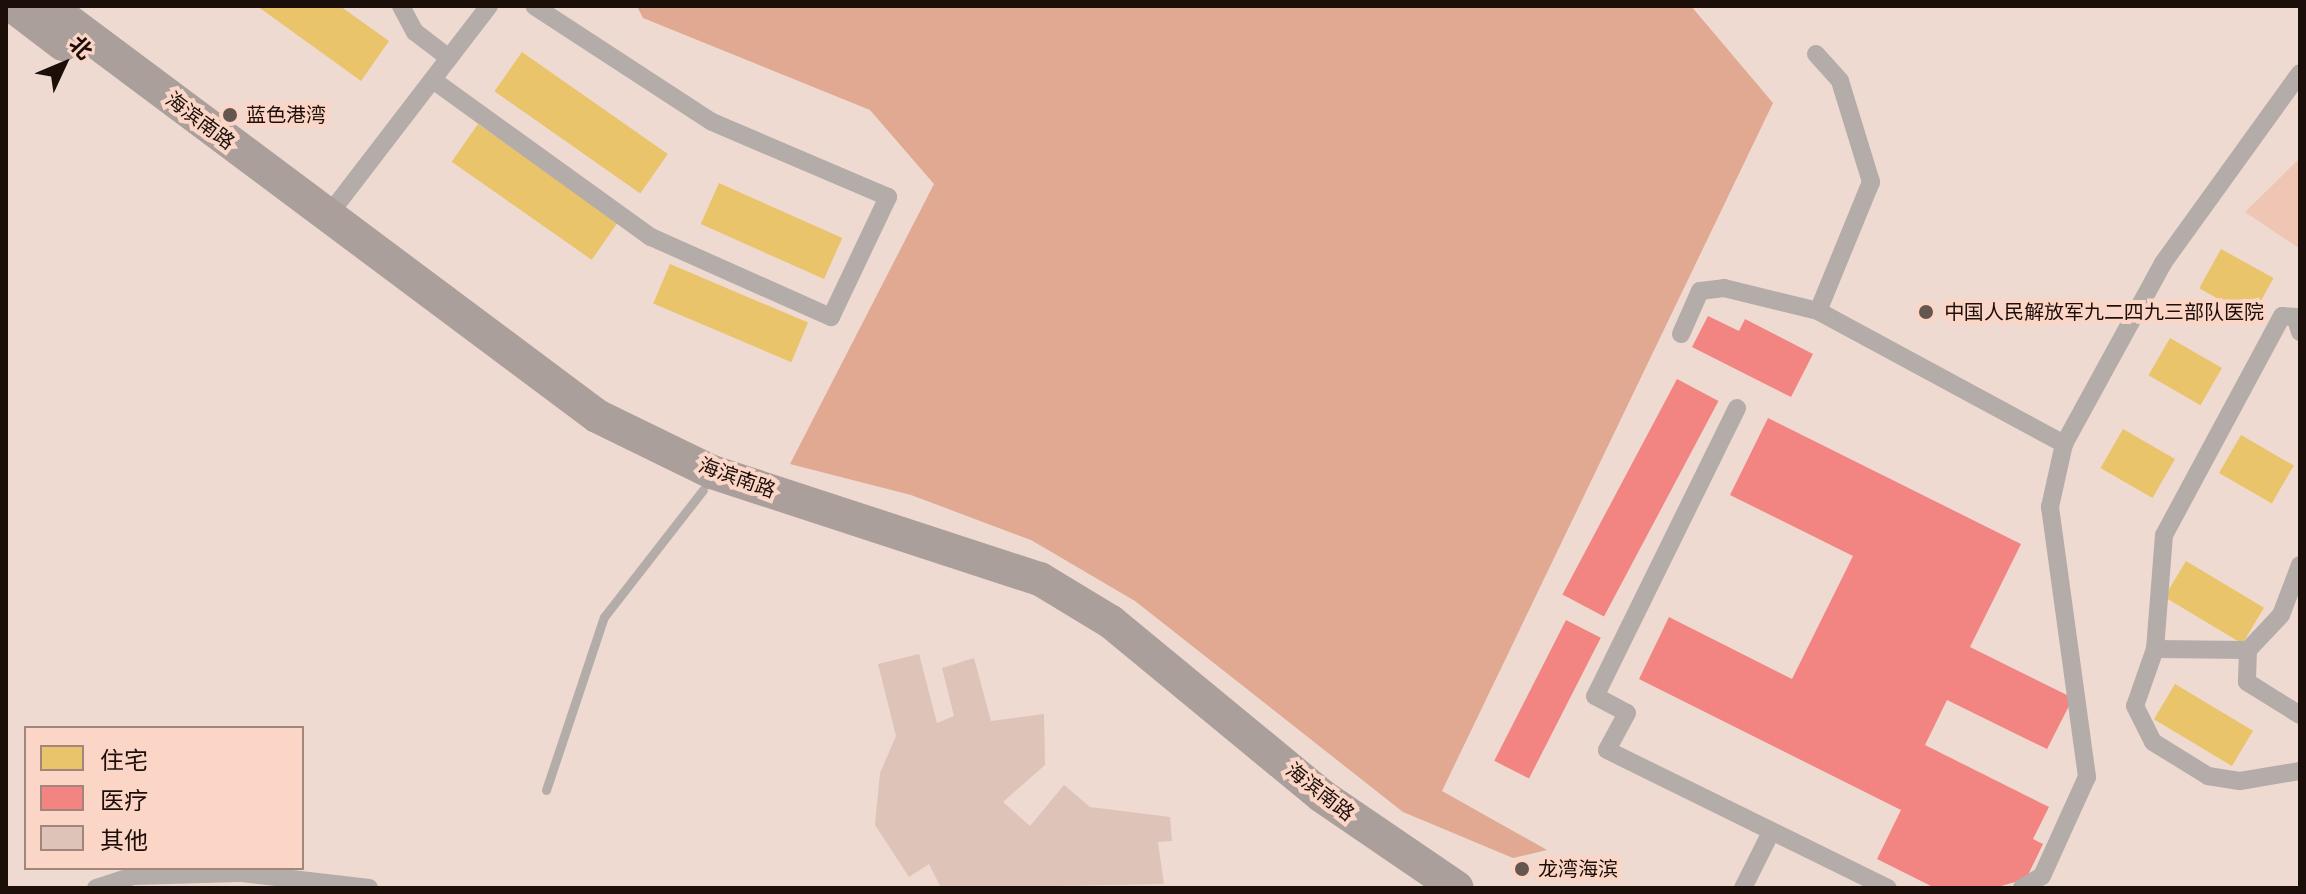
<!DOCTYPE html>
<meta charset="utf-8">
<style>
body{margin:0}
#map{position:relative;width:2306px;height:894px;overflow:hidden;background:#efdad2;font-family:"PT Sans","Noto Sans SC",sans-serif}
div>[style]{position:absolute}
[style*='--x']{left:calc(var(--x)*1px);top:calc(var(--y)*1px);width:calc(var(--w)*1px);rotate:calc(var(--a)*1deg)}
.green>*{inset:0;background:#efc5b4}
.forest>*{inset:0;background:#e1a892}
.homes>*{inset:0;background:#e9c46a;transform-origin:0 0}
.health>*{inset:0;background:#f28482;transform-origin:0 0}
.building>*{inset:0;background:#dec3b9}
.lane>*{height:9px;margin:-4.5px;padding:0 4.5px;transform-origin:4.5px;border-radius:4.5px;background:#b4aca8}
.street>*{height:18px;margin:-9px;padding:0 9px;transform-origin:9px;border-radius:9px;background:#b4aca8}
.highway>*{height:34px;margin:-17px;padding:0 17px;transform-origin:17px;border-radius:17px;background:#ab9f9b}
.dots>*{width:22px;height:22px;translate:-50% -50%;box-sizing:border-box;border:4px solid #fbd5c6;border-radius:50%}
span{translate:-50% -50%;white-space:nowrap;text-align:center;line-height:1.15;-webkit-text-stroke:8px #fbd5c6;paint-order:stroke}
.poi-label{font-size:20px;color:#1c0f0a}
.left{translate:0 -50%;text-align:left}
.street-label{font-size:20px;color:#1c0f0a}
.frame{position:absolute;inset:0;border:8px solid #1c0f0a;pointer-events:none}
.legend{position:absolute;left:24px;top:726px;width:280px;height:144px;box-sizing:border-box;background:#fbd5c6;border:2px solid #a2867b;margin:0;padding:10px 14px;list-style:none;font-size:24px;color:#1c0f0a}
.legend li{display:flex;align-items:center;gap:16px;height:40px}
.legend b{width:40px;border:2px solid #a2867b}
.north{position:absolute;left:24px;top:24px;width:80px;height:80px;-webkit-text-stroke:6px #fbd5c6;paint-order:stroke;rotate:46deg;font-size:22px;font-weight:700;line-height:32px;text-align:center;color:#1c0f0a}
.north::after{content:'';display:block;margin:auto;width:28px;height:36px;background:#1c0f0a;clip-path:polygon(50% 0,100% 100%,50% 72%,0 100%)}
</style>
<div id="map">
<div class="green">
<div style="clip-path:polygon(2300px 158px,2300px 249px,2245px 212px)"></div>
</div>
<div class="forest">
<div style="clip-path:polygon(637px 6px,1691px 6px,1773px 103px,1442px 791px,1547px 850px,1513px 858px,1403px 812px,1135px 601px,1031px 540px,911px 495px,790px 464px,934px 184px,870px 110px,643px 18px)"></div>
</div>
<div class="homes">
<div style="clip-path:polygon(257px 6px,340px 6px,389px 41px,361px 81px)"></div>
<div style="left:522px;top:52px;width:178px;height:48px;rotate:35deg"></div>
<div style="left:478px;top:124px;width:171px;height:46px;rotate:35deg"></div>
<div style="left:719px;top:183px;width:135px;height:45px;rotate:24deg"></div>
<div style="left:2221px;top:249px;width:60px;height:45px;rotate:29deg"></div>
<div style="left:670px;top:264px;width:150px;height:43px;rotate:23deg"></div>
<div style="left:2170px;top:338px;width:60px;height:43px;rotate:30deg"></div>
<div style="left:2123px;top:429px;width:60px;height:45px;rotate:30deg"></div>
<div style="left:2241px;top:435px;width:61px;height:44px;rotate:30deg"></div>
<div style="left:2186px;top:561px;width:91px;height:42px;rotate:31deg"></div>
<div style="left:2175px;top:684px;width:91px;height:41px;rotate:31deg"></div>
</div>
<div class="health">
<div style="clip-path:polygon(1708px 316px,1739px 331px,1745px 319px,1813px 354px,1791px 397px,1692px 347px)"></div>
<div style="left:1677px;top:379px;width:47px;height:244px;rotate:28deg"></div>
<div style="clip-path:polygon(1768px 418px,2021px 544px,1970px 647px,2073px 698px,2047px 749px,1947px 700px,1925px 745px,2049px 807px,2033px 839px,2043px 844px,2026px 879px,1994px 888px,1935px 888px,1877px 859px,1901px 810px,1639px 679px,1669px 617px,1792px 679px,1853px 556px,1730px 495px)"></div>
<div style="left:1566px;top:620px;width:39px;height:158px;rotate:27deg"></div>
</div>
<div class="building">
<div style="clip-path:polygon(919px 654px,937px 723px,954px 716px,942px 668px,974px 658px,991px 721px,1044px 714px,1045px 765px,1003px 802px,1030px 826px,1064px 785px,1090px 807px,1170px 817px,1172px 841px,1158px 842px,1164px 884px,941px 888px,929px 864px,909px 877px,875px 825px,880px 773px,896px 736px,878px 664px)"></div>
</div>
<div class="lane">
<div style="--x:546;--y:790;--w:182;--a:-71.5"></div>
<div style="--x:604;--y:617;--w:161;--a:-52.1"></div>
</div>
<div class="street">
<div style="--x:401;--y:6;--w:30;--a:62"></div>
<div style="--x:415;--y:32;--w:43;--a:37.4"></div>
<div style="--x:1816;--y:54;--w:36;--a:48"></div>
<div style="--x:1840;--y:81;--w:106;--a:72.9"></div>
<div style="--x:1871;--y:182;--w:139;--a:112.3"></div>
<div style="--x:433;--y:80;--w:269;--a:35.8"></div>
<div style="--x:651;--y:237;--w:197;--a:24"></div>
<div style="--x:831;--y:317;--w:133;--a:-64.6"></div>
<div style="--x:888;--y:197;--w:191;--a:-156.9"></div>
<div style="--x:712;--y:122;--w:212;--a:-146.9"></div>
<div style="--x:327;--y:217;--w:266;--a:-52.5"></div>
<div style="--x:2300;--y:332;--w:16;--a:-108"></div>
<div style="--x:2295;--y:317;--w:13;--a:-176"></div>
<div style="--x:2282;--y:316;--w:249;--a:118.3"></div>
<div style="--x:2164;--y:535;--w:114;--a:94.5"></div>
<div style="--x:2155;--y:649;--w:60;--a:109.3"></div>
<div style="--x:2135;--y:706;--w:40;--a:63.4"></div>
<div style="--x:2153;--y:742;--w:65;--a:31.7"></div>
<div style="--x:2208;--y:776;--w:32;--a:9"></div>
<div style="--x:2240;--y:781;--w:61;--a:-9.5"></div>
<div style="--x:1681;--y:334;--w:47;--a:-66.2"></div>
<div style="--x:1700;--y:291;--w:24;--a:-7"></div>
<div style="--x:1724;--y:288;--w:97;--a:13.7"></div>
<div style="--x:1818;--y:311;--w:280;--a:28.4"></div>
<div style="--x:1737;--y:408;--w:321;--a:116.2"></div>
<div style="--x:1595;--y:696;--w:36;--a:28"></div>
<div style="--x:1627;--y:713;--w:42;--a:118.4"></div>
<div style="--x:1607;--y:750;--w:313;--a:26.2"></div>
<div style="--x:2300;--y:565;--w:53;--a:110.8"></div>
<div style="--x:2281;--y:615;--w:48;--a:133.3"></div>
<div style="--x:2248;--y:650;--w:32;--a:92"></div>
<div style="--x:2247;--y:682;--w:62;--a:31.9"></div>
<div style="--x:2155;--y:649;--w:93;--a:0.6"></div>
<div style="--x:96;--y:888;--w:39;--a:-18"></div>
<div style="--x:133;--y:876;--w:108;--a:-1.6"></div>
<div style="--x:241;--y:873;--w:129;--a:6.7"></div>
<div style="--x:1743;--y:888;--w:63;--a:-63.4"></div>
<div style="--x:2022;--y:888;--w:23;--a:-31"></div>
<div style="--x:2042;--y:876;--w:109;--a:-65.6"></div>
<div style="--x:2087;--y:777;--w:273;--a:-97.8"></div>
<div style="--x:2050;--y:507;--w:65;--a:-77.5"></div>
<div style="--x:2064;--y:444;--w:206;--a:-61.3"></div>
<div style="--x:2163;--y:263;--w:234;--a:-54.2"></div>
</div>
<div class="highway">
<div style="--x:13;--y:6;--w:63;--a:37.2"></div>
<div style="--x:48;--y:6;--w:685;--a:36.75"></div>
<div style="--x:597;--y:416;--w:128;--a:26"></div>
<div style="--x:712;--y:472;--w:345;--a:18.1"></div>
<div style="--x:1040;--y:579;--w:83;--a:31.2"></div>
<div style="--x:1111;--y:622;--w:273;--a:39.5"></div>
<div style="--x:1322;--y:796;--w:163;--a:34.3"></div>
</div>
<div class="dots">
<div style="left:230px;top:115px;background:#665650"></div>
<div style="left:1926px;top:312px;background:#665650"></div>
<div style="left:1522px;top:869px;background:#665650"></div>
</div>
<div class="poi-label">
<span class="left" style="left:246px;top:115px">蓝色港湾</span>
<span class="left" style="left:1944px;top:312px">中国人民解放军九二四九三部队医院</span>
<span class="left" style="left:1538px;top:869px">龙湾海滨</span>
</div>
<div class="street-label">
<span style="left:200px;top:121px;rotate:37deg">海滨南路</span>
<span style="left:737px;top:478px;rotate:20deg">海滨南路</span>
<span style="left:1320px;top:792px;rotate:38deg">海滨南路</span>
</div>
<div class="frame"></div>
<ul class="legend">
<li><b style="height:22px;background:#e9c46a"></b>住宅</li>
<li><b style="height:22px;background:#f28482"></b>医疗</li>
<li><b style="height:22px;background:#dec3b9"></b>其他</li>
</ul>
<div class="north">北</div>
</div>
